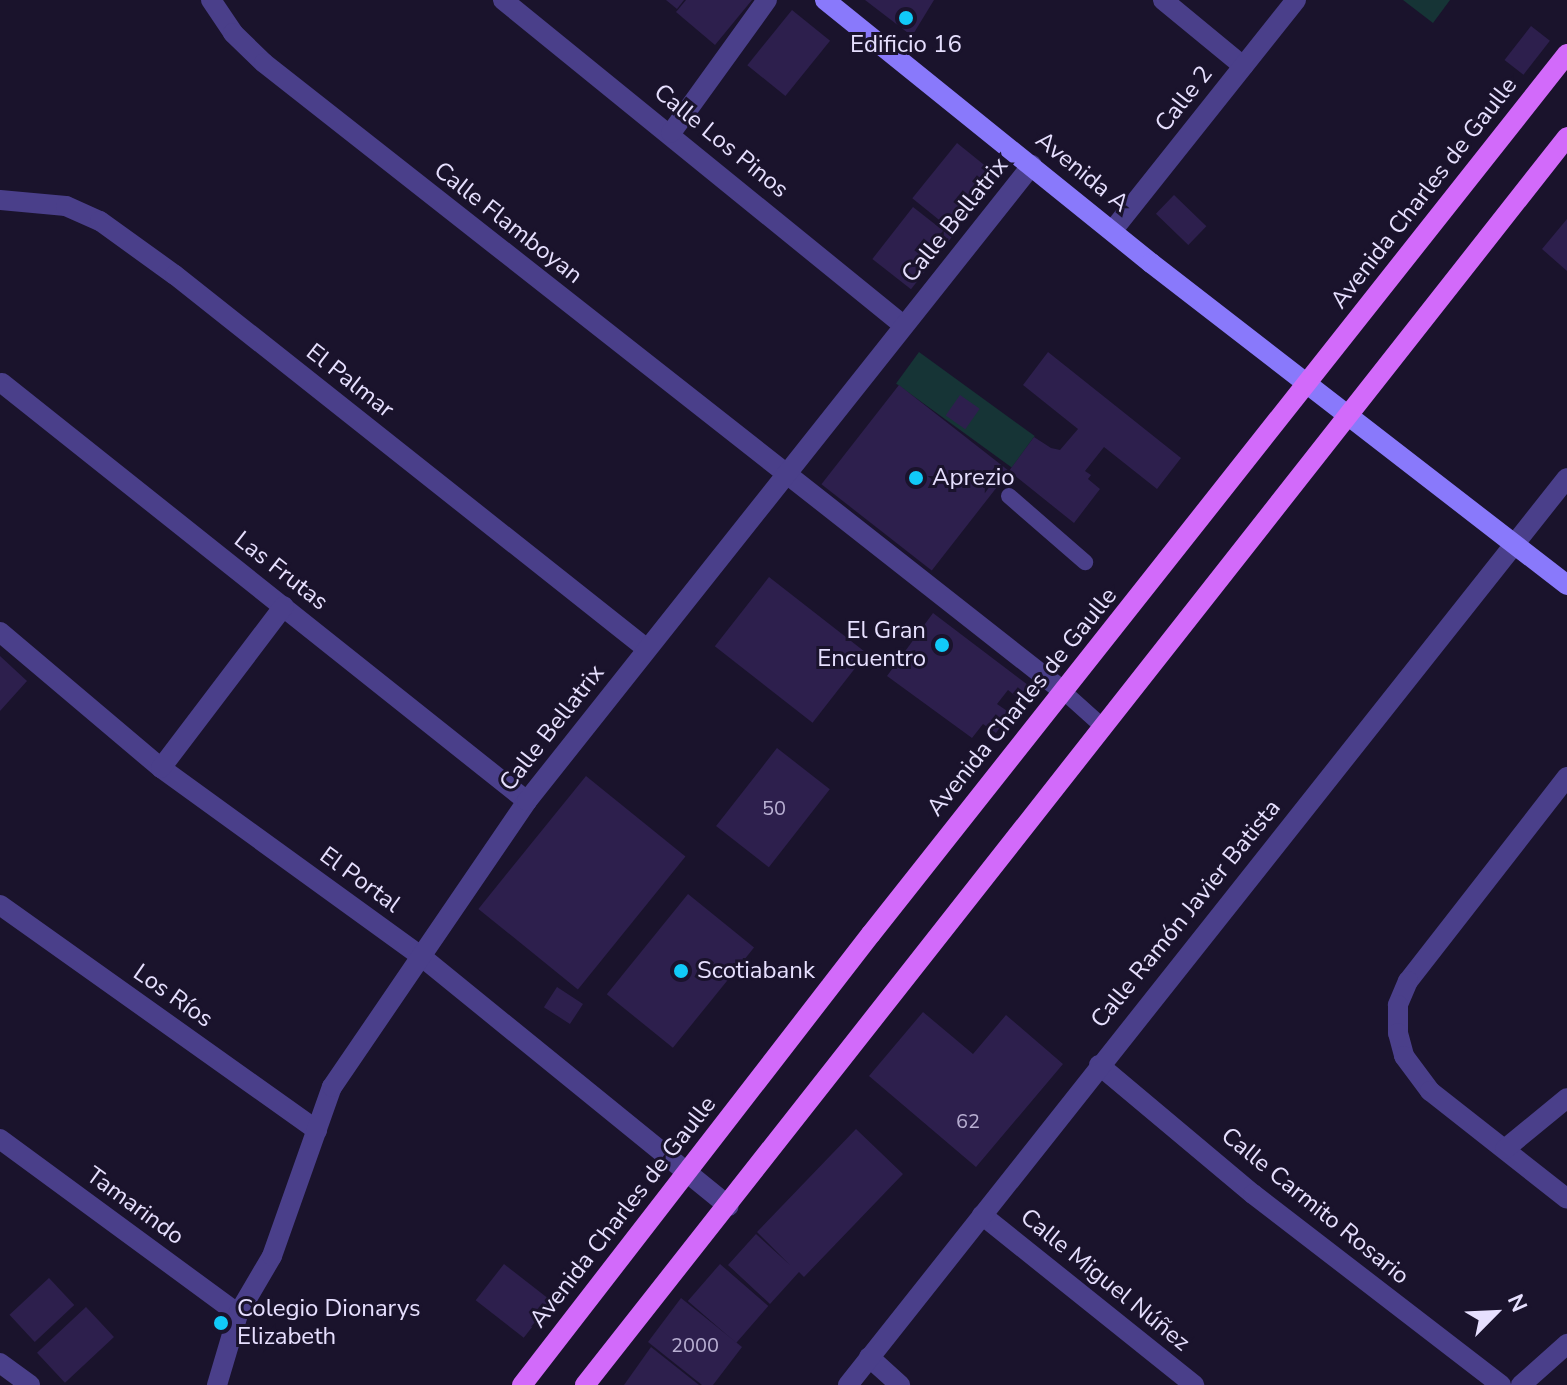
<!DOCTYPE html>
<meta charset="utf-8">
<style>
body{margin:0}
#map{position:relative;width:1567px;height:1385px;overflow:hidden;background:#1a132c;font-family:"Nunito Sans",sans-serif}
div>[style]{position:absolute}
.green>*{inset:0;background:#163436;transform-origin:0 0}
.building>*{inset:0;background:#2d1f4d;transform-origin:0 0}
.service>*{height:16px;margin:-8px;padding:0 8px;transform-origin:8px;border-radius:8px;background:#4a3f8a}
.minor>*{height:20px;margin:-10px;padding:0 10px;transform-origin:10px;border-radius:10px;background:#4a3f8a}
.secondary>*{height:20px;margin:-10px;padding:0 10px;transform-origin:10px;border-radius:10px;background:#8979fb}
.primary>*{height:20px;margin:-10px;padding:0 10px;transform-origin:10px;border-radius:10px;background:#d26afa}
.dots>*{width:22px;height:22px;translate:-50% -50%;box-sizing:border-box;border:4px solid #1a132c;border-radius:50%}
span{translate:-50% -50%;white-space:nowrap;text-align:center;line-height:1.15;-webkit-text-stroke:6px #1a132c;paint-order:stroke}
.number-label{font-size:20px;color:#b8afd2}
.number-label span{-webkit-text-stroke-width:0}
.poi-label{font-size:24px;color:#e6dffe}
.left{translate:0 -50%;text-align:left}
.right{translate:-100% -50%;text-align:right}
.street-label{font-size:24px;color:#e6dffe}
.north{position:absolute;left:1455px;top:1273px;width:80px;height:80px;-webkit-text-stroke:6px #1a132c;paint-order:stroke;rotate:66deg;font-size:22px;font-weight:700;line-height:32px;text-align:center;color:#e6dffe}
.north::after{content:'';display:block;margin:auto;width:28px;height:36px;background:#e6dffe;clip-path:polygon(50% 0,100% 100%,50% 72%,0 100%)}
</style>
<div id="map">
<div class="green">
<div style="clip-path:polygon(1403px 0,1450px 0,1433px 23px)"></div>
<div style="left:919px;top:352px;width:143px;height:39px;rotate:36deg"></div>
</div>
<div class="building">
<div style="clip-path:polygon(666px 0,684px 0,677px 9px)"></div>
<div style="clip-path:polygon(686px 0,752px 0,715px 45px,676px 12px)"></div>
<div style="clip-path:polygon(865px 0,934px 0,912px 36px)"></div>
<div style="left:792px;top:10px;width:49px;height:71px;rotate:39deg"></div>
<div style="left:1531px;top:26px;width:24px;height:43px;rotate:38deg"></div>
<div style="left:957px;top:143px;width:51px;height:71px;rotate:39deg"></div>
<div style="left:1174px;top:195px;width:45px;height:26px;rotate:44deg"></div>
<div style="left:913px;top:207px;width:49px;height:66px;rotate:38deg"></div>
<div style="clip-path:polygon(1567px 219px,1567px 271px,1542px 249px)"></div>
<div style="clip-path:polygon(1048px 352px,1181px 458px,1157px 489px,1104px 447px,1085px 471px,1091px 475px,1088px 479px,1100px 489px,1074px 523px,1009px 471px,1034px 437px,1051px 448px,1060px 450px,1078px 429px,1023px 385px)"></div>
<div style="left:899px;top:385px;width:140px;height:126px;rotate:38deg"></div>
<div style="left:960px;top:395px;width:24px;height:25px;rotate:35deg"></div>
<div style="left:769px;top:577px;width:124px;height:88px;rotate:38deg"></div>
<div style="clip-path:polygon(933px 613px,1028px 685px,1018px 698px,1008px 690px,997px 704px,1010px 713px,996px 733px,983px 724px,972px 738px,887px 676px)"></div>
<div style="clip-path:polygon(0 656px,27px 681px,0 711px)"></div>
<div style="left:777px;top:748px;width:67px;height:99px;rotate:38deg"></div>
<div style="left:586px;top:776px;width:128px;height:171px;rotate:39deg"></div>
<div style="left:688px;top:894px;width:85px;height:129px;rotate:39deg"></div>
<div style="left:557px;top:987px;width:31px;height:24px;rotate:33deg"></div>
<div style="clip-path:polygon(923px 1012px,973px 1054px,1006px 1015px,1063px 1064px,976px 1167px,869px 1076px)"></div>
<div style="clip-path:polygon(856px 1129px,903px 1174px,804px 1277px,799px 1272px,770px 1304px,728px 1265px,756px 1234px,790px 1265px,757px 1232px)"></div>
<div style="left:504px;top:1264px;width:61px;height:46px;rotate:38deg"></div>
<div style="left:720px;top:1264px;width:64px;height:49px;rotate:41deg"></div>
<div style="left:49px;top:1278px;width:37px;height:54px;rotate:47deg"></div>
<div style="clip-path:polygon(681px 1298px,742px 1347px,713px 1385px,702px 1385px,648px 1342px)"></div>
<div style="left:86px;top:1307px;width:41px;height:67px;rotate:47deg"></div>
<div style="clip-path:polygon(651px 1347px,699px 1385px,624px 1385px)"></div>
</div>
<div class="service">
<div style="left:1009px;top:496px;width:101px;rotate:41deg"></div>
<div style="left:1063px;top:691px;width:52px;rotate:41.9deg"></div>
</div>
<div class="minor">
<div style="left:211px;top:0;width:40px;rotate:56deg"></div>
<div style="left:233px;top:33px;width:43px;rotate:44.1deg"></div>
<div style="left:264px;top:63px;width:1016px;rotate:38.17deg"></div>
<div style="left:503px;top:0;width:515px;rotate:39.09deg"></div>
<div style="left:1163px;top:0;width:104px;rotate:39.5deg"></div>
<div style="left:671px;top:133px;width:164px;rotate:-54.2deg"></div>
<div style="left:0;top:200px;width:66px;rotate:5.2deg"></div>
<div style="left:66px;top:206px;width:37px;rotate:24deg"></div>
<div style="left:100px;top:221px;width:92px;rotate:35.8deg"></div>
<div style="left:175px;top:275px;width:602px;rotate:38.39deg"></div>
<div style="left:1113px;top:230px;width:294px;rotate:-51.5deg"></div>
<div style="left:2px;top:383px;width:671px;rotate:38.53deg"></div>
<div style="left:0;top:632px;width:211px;rotate:40.2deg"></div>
<div style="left:161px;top:768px;width:322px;rotate:35.9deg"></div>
<div style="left:422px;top:957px;width:395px;rotate:39.1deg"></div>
<div style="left:161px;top:768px;width:203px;rotate:-52.8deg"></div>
<div style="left:1567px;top:777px;width:259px;rotate:127.9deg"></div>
<div style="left:1408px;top:981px;width:26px;rotate:113deg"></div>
<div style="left:1398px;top:1005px;width:28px;rotate:90deg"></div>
<div style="left:1398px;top:1033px;width:24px;rotate:75deg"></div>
<div style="left:1404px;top:1056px;width:44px;rotate:53.4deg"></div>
<div style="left:1430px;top:1091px;width:174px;rotate:38.2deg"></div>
<div style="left:0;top:905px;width:389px;rotate:35.4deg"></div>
<div style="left:1099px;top:1065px;width:201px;rotate:40deg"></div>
<div style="left:1253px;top:1194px;width:313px;rotate:37.6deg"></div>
<div style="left:0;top:1139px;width:295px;rotate:36.3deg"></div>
<div style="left:1505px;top:1149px;width:80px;rotate:-39.4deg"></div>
<div style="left:982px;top:1215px;width:272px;rotate:38.7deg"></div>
<div style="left:869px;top:1357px;width:42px;rotate:42.1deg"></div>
<div style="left:0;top:1363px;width:37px;rotate:36deg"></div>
<div style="left:217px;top:1385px;width:74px;rotate:-73.5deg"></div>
<div style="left:238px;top:1314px;width:67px;rotate:-59.6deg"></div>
<div style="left:272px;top:1256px;width:179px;rotate:-70.5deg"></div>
<div style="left:332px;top:1087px;width:346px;rotate:-55.7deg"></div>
<div style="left:527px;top:801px;width:812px;rotate:-51.55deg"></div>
<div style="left:848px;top:1385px;width:1157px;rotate:-51.6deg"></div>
<div style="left:1521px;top:1385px;width:62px;rotate:-41.7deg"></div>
</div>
<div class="secondary">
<div style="left:825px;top:0;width:419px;rotate:38.9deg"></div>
<div style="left:1151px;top:263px;width:526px;rotate:37.74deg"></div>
</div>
<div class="primary">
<div style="left:522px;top:1385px;width:570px;rotate:-52.27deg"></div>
<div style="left:871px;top:934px;width:1122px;rotate:-51.66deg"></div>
<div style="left:585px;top:1385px;width:1588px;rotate:-51.8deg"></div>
</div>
<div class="dots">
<div style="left:906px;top:18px;background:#11caf8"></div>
<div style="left:916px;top:478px;background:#11caf8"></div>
<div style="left:942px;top:645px;background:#11caf8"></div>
<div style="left:681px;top:971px;background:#11caf8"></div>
<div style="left:221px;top:1323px;background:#11caf8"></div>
</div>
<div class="number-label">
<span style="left:774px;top:808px">50</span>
<span style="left:968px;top:1121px">62</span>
<span style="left:695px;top:1345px">2000</span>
</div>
<div class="poi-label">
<span style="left:906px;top:45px">Edificio 16</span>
<span class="left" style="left:932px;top:478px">Aprezio</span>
<span class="right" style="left:926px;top:645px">El Gran<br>Encuentro</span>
<span class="left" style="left:697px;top:971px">Scotiabank</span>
<span class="left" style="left:237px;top:1323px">Colegio Dionarys<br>Elizabeth</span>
</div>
<div class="street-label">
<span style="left:1184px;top:99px;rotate:-52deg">Calle 2</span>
<span style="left:721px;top:141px;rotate:39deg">Calle Los Pinos</span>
<span style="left:1082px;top:172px;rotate:39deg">Avenida A</span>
<span style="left:1424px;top:193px;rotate:-52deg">Avenida Charles de Gaulle</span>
<span style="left:955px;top:220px;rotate:-51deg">Calle Bellatrix</span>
<span style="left:508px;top:223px;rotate:38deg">Calle Flamboyan</span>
<span style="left:350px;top:381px;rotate:38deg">El Palmar</span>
<span style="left:281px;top:571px;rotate:38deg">Las Frutas</span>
<span style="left:1022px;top:702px;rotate:-51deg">Avenida Charles de Gaulle</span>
<span style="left:552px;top:728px;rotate:-52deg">Calle Bellatrix</span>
<span style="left:360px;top:880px;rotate:36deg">El Portal</span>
<span style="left:1186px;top:914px;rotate:-51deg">Calle Ramón Javier Batista</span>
<span style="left:173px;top:996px;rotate:35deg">Los Ríos</span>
<span style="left:135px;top:1206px;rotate:36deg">Tamarindo</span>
<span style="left:1315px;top:1206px;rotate:39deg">Calle Carmito Rosario</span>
<span style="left:623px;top:1212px;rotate:-52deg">Avenida Charles de Gaulle</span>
<span style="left:1105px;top:1280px;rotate:39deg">Calle Miguel Núñez</span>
</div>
<div class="north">N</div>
</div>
